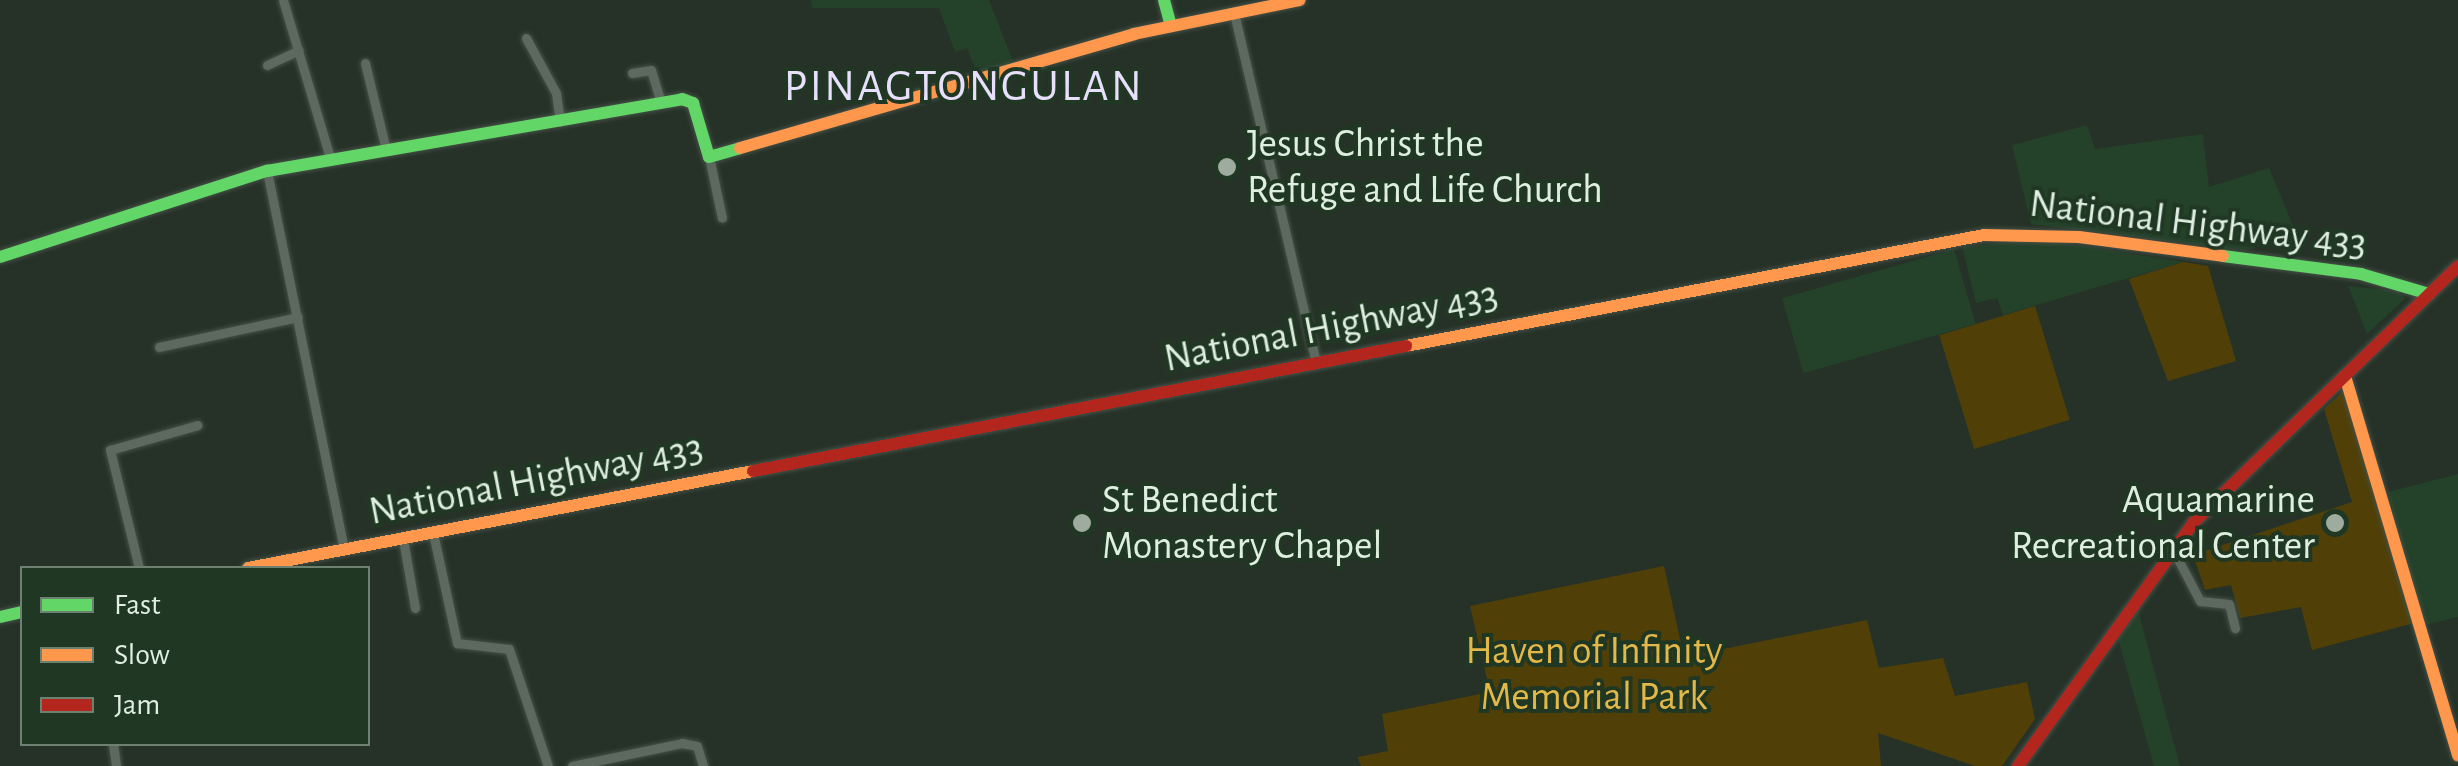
<!DOCTYPE html>
<style>
body{margin:0}
#map{position:relative;width:2458px;height:766px;overflow:hidden;background:#263227;font-family:"Alegreya Sans",sans-serif}
div>[style]{position:absolute}
.built>*{inset:0;background:#244129;transform-origin:0 0}
.green>*{inset:0;background:#504008;transform-origin:0 0}
.roads{filter:drop-shadow(0 0 2px #455047) drop-shadow(0 0 2px #455047)}
.street>*{height:9px;margin:-4.5px;padding:0 4.5px;transform-origin:4.5px;border-radius:4.5px;background:#5d685e}
.fast>*{height:12px;margin:-6px;padding:0 6px;transform-origin:6px;border-radius:6px;background:#63d668}
.slow>*{height:12px;margin:-6px;padding:0 6px;transform-origin:6px;border-radius:6px;background:#ff974d}
.jam>*{height:12px;margin:-6px;padding:0 6px;transform-origin:6px;border-radius:6px;background:#b3261e}
.dots>*{width:28px;height:28px;translate:-50% -50%;box-sizing:border-box;border:5px solid #203823;border-radius:50%}
span{translate:-50% -50%;white-space:nowrap;text-align:center;line-height:1.15;-webkit-text-stroke:8px #203823;paint-order:stroke}
.poi-label{font-size:40px;color:#dfeee1}
.left{translate:0 -50%;text-align:left}
.right{translate:-100% -50%;text-align:right}
.street-label{font-size:40px;color:#dfeee1}
.park-label{font-size:40px;color:#e3b848}
.quarter-label{font-size:45px;color:#e7dffc;letter-spacing:2.5px}
.legend{position:absolute;left:20px;top:566px;width:350px;height:180px;box-sizing:border-box;background:#203823;border:2px solid #6c816f;margin:0;padding:12px 18px;list-style:none;font-size:30px;color:#dfeee1}
.legend li{display:flex;align-items:center;gap:20px;height:50px}
.legend b{width:50px;border:2px solid #6c816f}
</style>
<div id="map">
<div class="built">
<div style="clip-path:polygon(811px 0,989px 0,1014px 64px,978px 76px,967px 48px,955px 52px,939px 8px,812px 8px)"></div>
<div style="clip-path:polygon(2087px 125px,2095px 149px,2203px 134px,2209px 187px,2269px 168px,2296px 233px,2247px 251px,2031px 224px,2012px 145px)"></div>
<div style="clip-path:polygon(2032px 240px,2077px 245px,2183px 262px,2003px 315px,1997px 298px,1976px 303px,1962px 247px)"></div>
<div style="left:1954px;top:249px;width:78px;height:179px;rotate:74deg"></div>
<div style="clip-path:polygon(2348px 286px,2399px 291px,2405px 299px,2367px 334px)"></div>
<div style="clip-path:polygon(2458px 474px,2458px 617px,2422px 626px,2388px 492px)"></div>
<div style="clip-path:polygon(2138px 610px,2180px 766px,2154px 766px,2118px 639px)"></div>
</div>
<div class="green">
<div style="clip-path:polygon(2183px 262px,2208px 266px,2236px 361px,2168px 381px,2129px 279px)"></div>
<div style="left:2035px;top:306px;width:119px;height:100px;rotate:73deg"></div>
<div style="clip-path:polygon(2346px 388px,2414px 623px,2312px 650px,2301px 607px,2240px 618px,2231px 585px,2205px 590px,2193px 555px,2352px 502px,2324px 409px)"></div>
<div style="clip-path:polygon(1664px 566px,1684px 657px,1867px 620px,1879px 668px,1943px 658px,1955px 696px,2027px 682px,2035px 719px,2002px 766px,1975px 766px,1878px 733px,1881px 766px,1361px 766px,1358px 757px,1388px 751px,1382px 714px,1490px 692px,1470px 606px)"></div>
</div>
<div class="roads">
<div class="street">
<div style="left:283px;top:0;width:168px;rotate:73.4deg"></div>
<div style="left:1234px;top:13px;width:359px;rotate:76.8deg"></div>
<div style="left:526px;top:38px;width:63px;rotate:61.4deg"></div>
<div style="left:556px;top:93px;width:29px;rotate:82deg"></div>
<div style="left:365px;top:63px;width:89px;rotate:76.4deg"></div>
<div style="left:267px;top:65px;width:35px;rotate:-25deg"></div>
<div style="left:632px;top:73px;width:19px;rotate:-9deg"></div>
<div style="left:651px;top:70px;width:34px;rotate:73deg"></div>
<div style="left:709px;top:157px;width:62px;rotate:78deg"></div>
<div style="left:267px;top:171px;width:387px;rotate:78.5deg"></div>
<div style="left:159px;top:347px;width:142px;rotate:-12.2deg"></div>
<div style="left:433px;top:533px;width:113px;rotate:77.7deg"></div>
<div style="left:457px;top:643px;width:52px;rotate:6.6deg"></div>
<div style="left:509px;top:649px;width:123px;rotate:71.6deg"></div>
<div style="left:403px;top:539px;width:70px;rotate:80.1deg"></div>
<div style="left:2173px;top:550px;width:58px;rotate:62.1deg"></div>
<div style="left:2200px;top:601px;width:29px;rotate:6deg"></div>
<div style="left:2229px;top:604px;width:25px;rotate:76deg"></div>
<div style="left:139px;top:568px;width:122px;rotate:-103.8deg"></div>
<div style="left:110px;top:450px;width:91px;rotate:-15.9deg"></div>
<div style="left:113px;top:744px;width:22px;rotate:82deg"></div>
<div style="left:572px;top:766px;width:112px;rotate:-11.8deg"></div>
<div style="left:682px;top:743px;width:15px;rotate:11deg"></div>
<div style="left:697px;top:746px;width:21px;rotate:73deg"></div>
</div>
<div class="fast">
<div style="left:1164px;top:0;width:27px;rotate:75deg"></div>
<div style="left:2223px;top:256px;width:139px;rotate:7.4deg"></div>
<div style="left:2361px;top:274px;width:71px;rotate:16.4deg"></div>
<div style="left:0;top:257px;width:281px;rotate:-17.9deg"></div>
<div style="left:267px;top:171px;width:421px;rotate:-9.8deg"></div>
<div style="left:682px;top:99px;width:12px;rotate:20deg"></div>
<div style="left:693px;top:103px;width:56px;rotate:73.5deg"></div>
<div style="left:709px;top:157px;width:32px;rotate:-16deg"></div>
<div style="left:0;top:617px;width:23px;rotate:-13deg"></div>
</div>
<div class="slow">
<div style="left:740px;top:148px;width:410px;rotate:-16.1deg"></div>
<div style="left:1134px;top:34px;width:169px;rotate:-11.6deg"></div>
<div style="left:1406px;top:346px;width:589px;rotate:-10.87deg"></div>
<div style="left:1984px;top:235px;width:95px;rotate:1.2deg"></div>
<div style="left:2079px;top:237px;width:145px;rotate:7.5deg"></div>
<div style="left:2345px;top:376px;width:396px;rotate:73.4deg"></div>
<div style="left:248px;top:568px;width:514px;rotate:-10.87deg"></div>
</div>
<div class="jam">
<div style="left:753px;top:471px;width:665px;rotate:-10.84deg"></div>
<div style="left:2018px;top:766px;width:299px;rotate:-54.2deg"></div>
<div style="left:2193px;top:523px;width:369px;rotate:-44.1deg"></div>
</div>
</div>
<div class="dots">
<div style="left:1227px;top:167px;background:#9eaca0"></div>
<div style="left:1082px;top:523px;background:#9eaca0"></div>
<div style="left:2335px;top:523px;background:#9eaca0"></div>
</div>
<div class="poi-label">
<span class="left" style="left:1247px;top:167px">Jesus Christ the<br>Refuge and Life Church</span>
<span class="left" style="left:1102px;top:523px">St Benedict<br>Monastery Chapel</span>
<span class="right" style="left:2315px;top:523px">Aquamarine<br>Recreational Center</span>
</div>
<div class="street-label">
<span style="left:2198px;top:224px;rotate:7deg">National Highway 433</span>
<span style="left:1331px;top:327px;rotate:-11deg">National Highway 433</span>
<span style="left:536px;top:480px;rotate:-11deg">National Highway 433</span>
</div>
<div class="park-label">
<span style="left:1594px;top:674px">Haven of Infinity<br>Memorial Park</span>
</div>
<div class="quarter-label">
<span style="left:964px;top:87px">PINAGTONGULAN</span>
</div>
<ul class="legend">
<li><b style="height:12px;background:#63d668"></b>Fast</li>
<li><b style="height:12px;background:#ff974d"></b>Slow</li>
<li><b style="height:12px;background:#b3261e"></b>Jam</li>
</ul>
</div>
